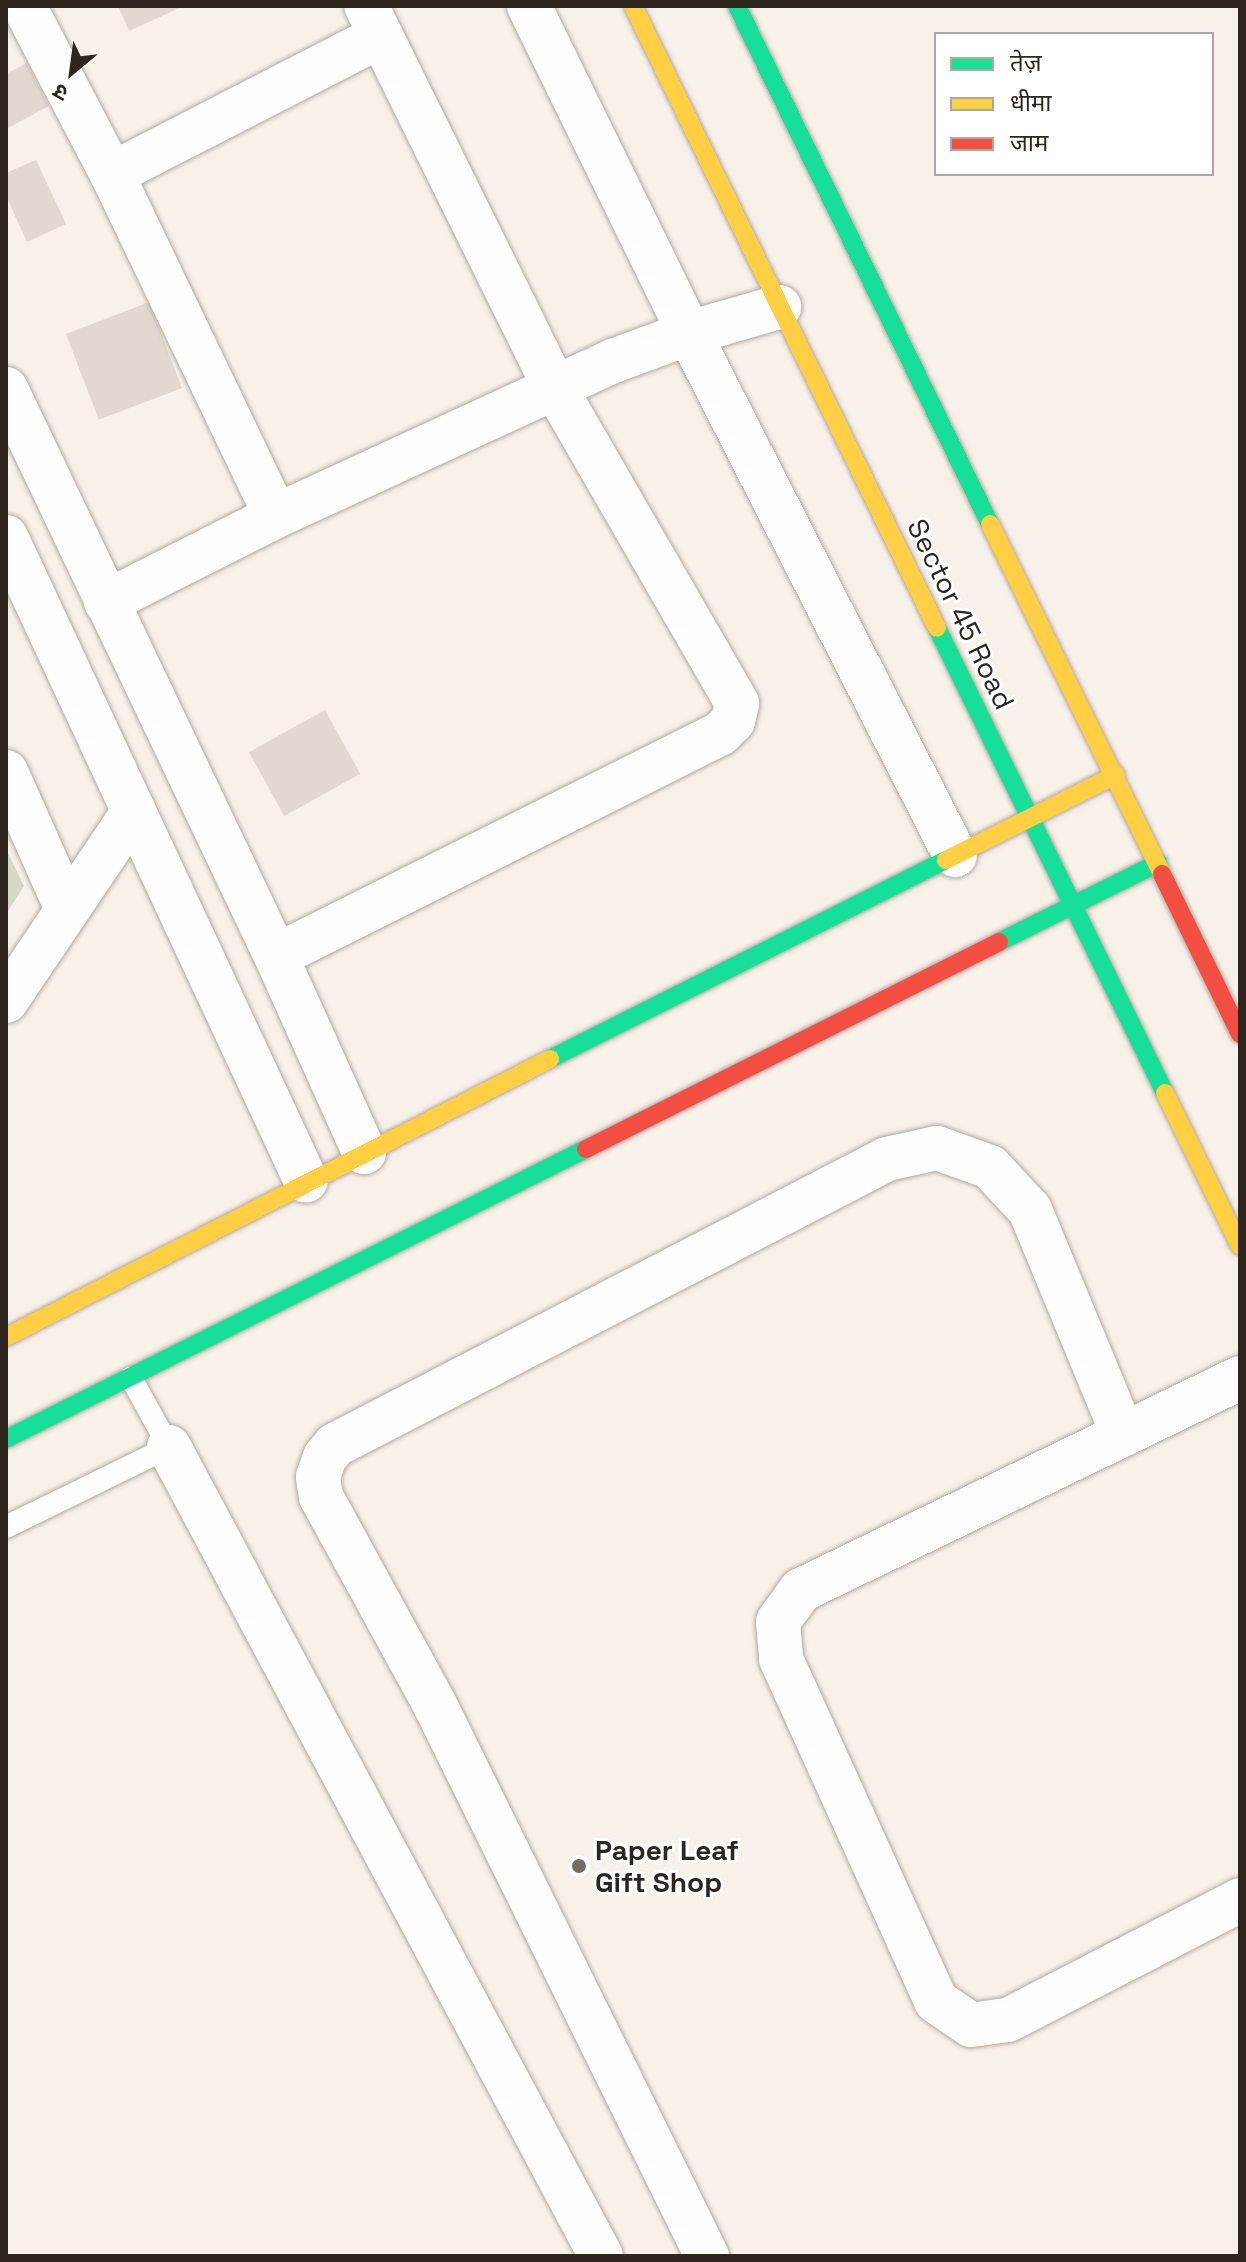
<!DOCTYPE html>
<meta charset="utf-8">
<style>
body{margin:0}
#map{position:relative;width:1246px;height:2262px;overflow:hidden;background:#f8f1ea;font-family:"Space Grotesk","Noto Sans Devanagari",sans-serif}
div>[style]{position:absolute}
.green>*{inset:0;background:#d4d9c7}
.building>*{inset:0;background:#e1d8d0;transform-origin:0 0}
.roads{filter:drop-shadow(0 0 2px #b0a9a2) drop-shadow(0 0 2px #b0a9a2)}
.lane>*{height:22px;margin:-11px;padding:0 11px;transform-origin:11px;border-radius:11px;background:#fefdfc}
.street>*{height:44px;margin:-22px;padding:0 22px;transform-origin:22px;border-radius:22px;background:#fefdfc}
.fast>*{height:18px;margin:-9px;padding:0 9px;transform-origin:9px;border-radius:9px;background:#16e098}
.slow>*{height:18px;margin:-9px;padding:0 9px;transform-origin:9px;border-radius:9px;background:#ffcf43}
.jam>*{height:18px;margin:-9px;padding:0 9px;transform-origin:9px;border-radius:9px;background:#f24e42}
.dots>*{width:22px;height:22px;translate:-50% -50%;box-sizing:border-box;border:4px solid #fff;border-radius:50%}
span{translate:-50% -50%;white-space:nowrap;text-align:center;line-height:1.15;-webkit-text-stroke:6px #fff;paint-order:stroke}
.street-label{font-size:28px;color:#2e251e}
.poi-label{font-size:28px;color:#2e251e;font-weight:700}
.left{translate:0 -50%;text-align:left}
.frame{position:absolute;inset:0;border:8px solid #2e251e;pointer-events:none}
.legend{position:absolute;left:934px;top:32px;width:280px;height:144px;box-sizing:border-box;background:#fff;border:2px solid #aba8a5;margin:0;padding:10px 14px;list-style:none;font-size:24px;color:#2e251e}
.legend li{display:flex;align-items:center;gap:16px;height:40px}
.legend b{width:40px;border:2px solid #aba8a5}
.north{position:absolute;left:32px;top:32px;width:80px;height:80px;-webkit-text-stroke:6px #fff;paint-order:stroke;rotate:209deg;font-size:22px;font-weight:700;line-height:32px;text-align:center;color:#2e251e}
.north::after{content:'';display:block;margin:auto;width:28px;height:36px;background:#2e251e;clip-path:polygon(50% 0,100% 100%,50% 72%,0 100%)}
</style>
<div id="map">
<div class="green">
<div style="clip-path:polygon(6px 849px,24px 886px,6px 914px)"></div>
</div>
<div class="building">
<div style="clip-path:polygon(118px 6px,184px 6px,129px 31px)"></div>
<div style="clip-path:polygon(27px 63px,49px 106px,6px 129px,6px 74px)"></div>
<div style="clip-path:polygon(36px 160px,66px 224px,27px 242px,6px 196px,6px 173px)"></div>
<div style="left:149px;top:302px;width:92px;height:89px;rotate:69deg"></div>
<div style="left:325px;top:710px;width:73px;height:87px;rotate:61deg"></div>
</div>
<div class="roads">
<div class="lane">
<div style="left:6px;top:1527px;width:182px;rotate:-26.1deg"></div>
<div style="left:169px;top:1447px;width:79px;rotate:-118.8deg"></div>
</div>
<div class="street">
<div style="left:24px;top:6px;width:190px;rotate:62.4deg"></div>
<div style="left:112px;top:174px;width:379px;rotate:64.4deg"></div>
<div style="left:529px;top:6px;width:364px;rotate:63.9deg"></div>
<div style="left:689px;top:333px;width:586px;rotate:63deg"></div>
<div style="left:112px;top:174px;width:302px;rotate:-27.2deg"></div>
<div style="left:6px;top:389px;width:628px;rotate:64.54deg"></div>
<div style="left:276px;top:956px;width:215px;rotate:65.8deg"></div>
<div style="left:6px;top:537px;width:710px;rotate:65.02deg"></div>
<div style="left:106px;top:602px;width:191px;rotate:-26.8deg"></div>
<div style="left:276px;top:516px;width:371px;rotate:-24.7deg"></div>
<div style="left:613px;top:361px;width:81px;rotate:-20.2deg"></div>
<div style="left:689px;top:333px;width:94px;rotate:-16.1deg"></div>
<div style="left:6px;top:772px;width:148px;rotate:66deg"></div>
<div style="left:276px;top:956px;width:496px;rotate:-26.6deg"></div>
<div style="left:720px;top:734px;width:18px;rotate:-45deg"></div>
<div style="left:733px;top:721px;width:18px;rotate:-77deg"></div>
<div style="left:737px;top:703px;width:364px;rotate:-120deg"></div>
<div style="left:555px;top:388px;width:426px;rotate:-116.3deg"></div>
<div style="left:6px;top:1001px;width:229px;rotate:-56deg"></div>
<div style="left:1240px;top:1378px;width:488px;rotate:154.2deg"></div>
<div style="left:801px;top:1590px;width:39px;rotate:126deg"></div>
<div style="left:778px;top:1622px;width:37px;rotate:85deg"></div>
<div style="left:781px;top:1659px;width:375px;rotate:65.6deg"></div>
<div style="left:936px;top:2001px;width:42px;rotate:34.4deg"></div>
<div style="left:971px;top:2025px;width:37px;rotate:-8deg"></div>
<div style="left:1008px;top:2020px;width:261px;rotate:-27.3deg"></div>
<div style="left:169px;top:1447px;width:917px;rotate:61.9deg"></div>
<div style="left:707px;top:2256px;width:617px;rotate:-116.27deg"></div>
<div style="left:434px;top:1703px;width:235px;rotate:-118.7deg"></div>
<div style="left:321px;top:1497px;width:20px;rotate:-99deg"></div>
<div style="left:318px;top:1477px;width:21px;rotate:-71deg"></div>
<div style="left:325px;top:1457px;width:16px;rotate:-50deg"></div>
<div style="left:335px;top:1445px;width:622px;rotate:-27.39deg"></div>
<div style="left:887px;top:1159px;width:51px;rotate:-12.4deg"></div>
<div style="left:937px;top:1148px;width:56px;rotate:19.7deg"></div>
<div style="left:990px;top:1167px;width:59px;rotate:47.1deg"></div>
<div style="left:1030px;top:1210px;width:243px;rotate:67.5deg"></div>
</div>
<div class="fast">
<div style="left:737px;top:6px;width:576px;rotate:63.97deg"></div>
<div style="left:937px;top:628px;width:518px;rotate:63.88deg"></div>
<div style="left:999px;top:942px;width:178px;rotate:-26.4deg"></div>
<div style="left:550px;top:1059px;width:443px;rotate:-26.7deg"></div>
<div style="left:6px;top:1439px;width:648px;rotate:-26.57deg"></div>
</div>
<div class="slow">
<div style="left:633px;top:6px;width:692px;rotate:63.95deg"></div>
<div style="left:990px;top:524px;width:390px;rotate:63.8deg"></div>
<div style="left:946px;top:860px;width:190px;rotate:-26.6deg"></div>
<div style="left:1165px;top:1093px;width:170px;rotate:63.9deg"></div>
<div style="left:6px;top:1337px;width:611px;rotate:-27.07deg"></div>
</div>
<div class="jam">
<div style="left:1162px;top:874px;width:178px;rotate:64deg"></div>
<div style="left:586px;top:1149px;width:462px;rotate:-26.6deg"></div>
</div>
</div>
<div class="dots">
<div style="left:579px;top:1866px;background:#756c65"></div>
</div>
<div class="street-label">
<span style="left:961px;top:614px;rotate:64deg">Sector 45 Road</span>
</div>
<div class="poi-label">
<span class="left" style="left:595px;top:1866px">Paper Leaf<br>Gift Shop</span>
</div>
<div class="frame"></div>
<ul class="legend">
<li><b style="height:10px;background:#16e098"></b>तेज़</li>
<li><b style="height:10px;background:#ffcf43"></b>धीमा</li>
<li><b style="height:10px;background:#f24e42"></b>जाम</li>
</ul>
<div class="north">उ</div>
</div>
